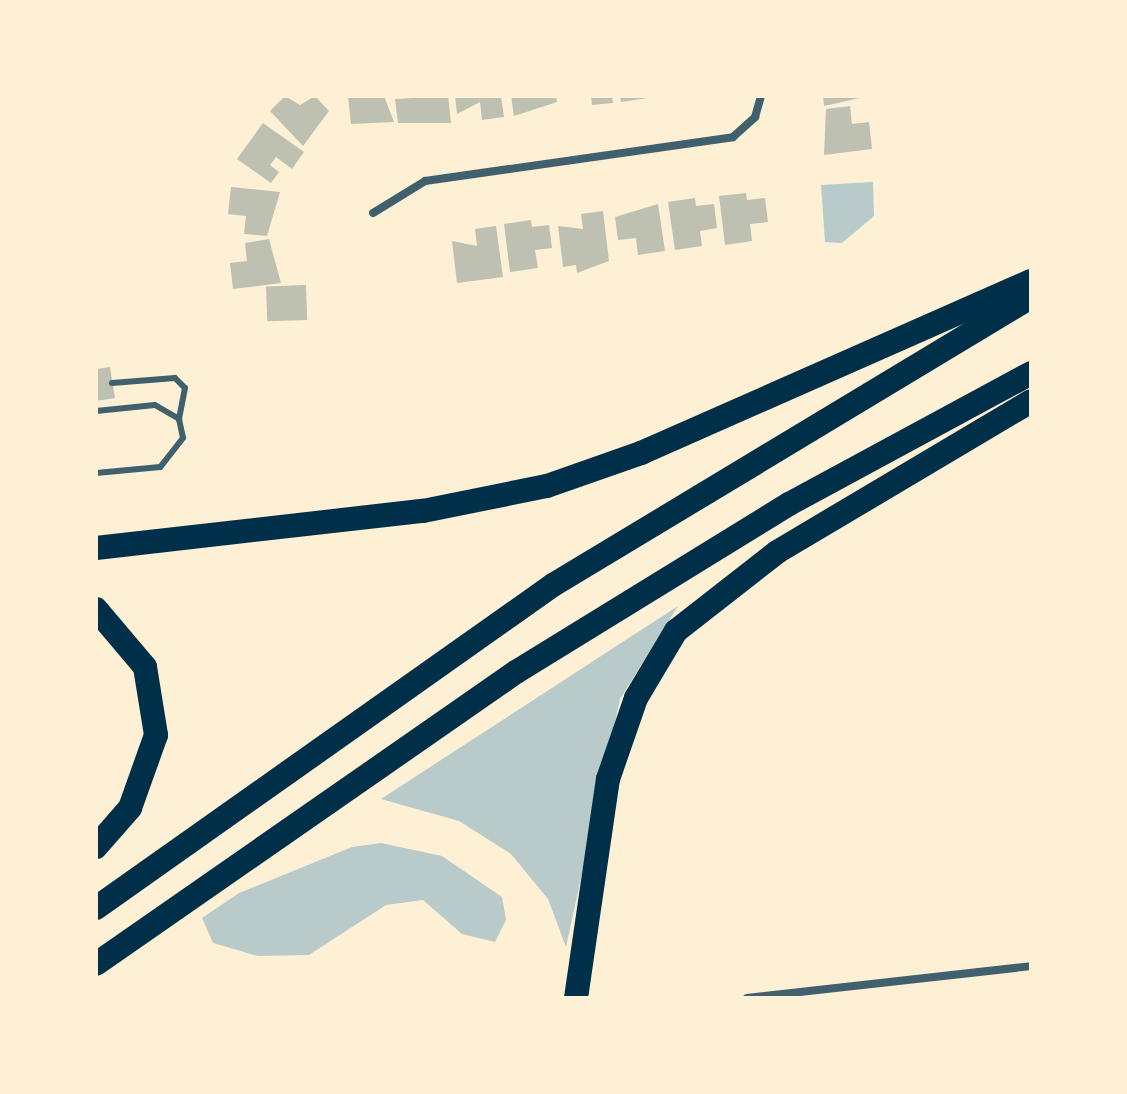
<!DOCTYPE html>
<style>
body{margin:0}
#map{position:relative;width:1127px;height:1094px;overflow:hidden;background:#fdf0d5;font-family:"Archivo Narrow",sans-serif}
div>[style]{position:absolute}
.green>*{inset:0;background:#b9caca}
.building>*{inset:0;background:#bec0b2;transform-origin:0 0}
.service>*{height:6px;margin:-3px;padding:0 3px;transform-origin:3px;border-radius:3px;background:#3f606c}
.minor>*{height:8px;margin:-4px;padding:0 4px;transform-origin:4px;border-radius:4px;background:#3f606c}
.motorway>*{height:24px;margin:-12px;padding:0 12px;transform-origin:12px;border-radius:12px;background:#003049}
span{translate:-50% -50%;white-space:nowrap;text-align:center;line-height:1.15;-webkit-text-stroke:6px #fdf0d5;paint-order:stroke}
.frame{position:absolute;inset:0;border:98px solid #fdf0d5;pointer-events:none}
</style>
<div id="map">
<div class="green">
<div style="clip-path:polygon(873px 182px,874px 216px,842px 243px,825px 242px,821px 185px)"></div>
<div style="clip-path:polygon(678px 606px,620px 699px,566px 947px,548px 899px,511px 854px,459px 821px,381px 799px)"></div>
<div style="clip-path:polygon(381px 843px,442px 856px,502px 897px,506px 920px,495px 942px,462px 934px,423px 900px,386px 905px,309px 955px,258px 956px,213px 943px,202px 918px,239px 893px,352px 847px)"></div>
</div>
<div class="building">
<div style="clip-path:polygon(285px 96px,300px 105px,315px 96px,329px 111px,303px 146px,270px 111px)"></div>
<div style="clip-path:polygon(348px 96px,384px 96px,394px 122px,351px 124px)"></div>
<div style="clip-path:polygon(448px 96px,451px 123px,398px 123px,395px 99px)"></div>
<div style="clip-path:polygon(455px 96px,501px 96px,504px 117px,482px 120px,480px 102px,457px 114px)"></div>
<div style="clip-path:polygon(511px 96px,556px 96px,557px 102px,514px 116px)"></div>
<div style="clip-path:polygon(591px 96px,612px 96px,613px 103px,592px 105px)"></div>
<div style="clip-path:polygon(620px 96px,648px 96px,648px 98px,621px 102px)"></div>
<div style="clip-path:polygon(823px 96px,860px 96px,860px 98px,824px 106px)"></div>
<div style="clip-path:polygon(850px 106px,852px 124px,869px 122px,872px 149px,824px 155px,826px 109px)"></div>
<div style="clip-path:polygon(263px 123px,304px 152px,292px 169px,276px 157px,270px 165px,279px 172px,271px 183px,237px 159px)"></div>
<div style="clip-path:polygon(231px 187px,280px 192px,267px 236px,244px 234px,246px 216px,228px 214px)"></div>
<div style="clip-path:polygon(746px 193px,747px 200px,765px 198px,768px 222px,750px 224px,752px 241px,725px 245px,719px 196px)"></div>
<div style="clip-path:polygon(695px 198px,696px 206px,714px 204px,717px 228px,700px 231px,702px 246px,675px 250px,668px 202px)"></div>
<div style="clip-path:polygon(658px 204px,665px 251px,638px 255px,636px 238px,618px 240px,615px 217px)"></div>
<div style="clip-path:polygon(603px 211px,609px 261px,577px 273px,576px 265px,563px 267px,558px 226px,583px 229px,581px 214px)"></div>
<div style="clip-path:polygon(531px 220px,532px 227px,549px 225px,552px 248px,535px 250px,538px 268px,510px 272px,504px 224px)"></div>
<div style="clip-path:polygon(496px 226px,503px 277px,457px 283px,452px 241px,477px 246px,475px 229px)"></div>
<div style="clip-path:polygon(269px 239px,281px 283px,233px 289px,230px 263px,247px 261px,245px 243px)"></div>
<div style="left:306px;top:285px;width:35px;height:40px;rotate:88deg"></div>
<div style="clip-path:polygon(110px 367px,115px 398px,96px 401px,96px 369px)"></div>
</div>
<div class="service">
<div style="left:112px;top:383px;width:63px;rotate:-4.5deg"></div>
<div style="left:175px;top:378px;width:14px;rotate:45deg"></div>
<div style="left:185px;top:388px;width:32px;rotate:101deg"></div>
<div style="left:96px;top:411px;width:59px;rotate:-5.8deg"></div>
<div style="left:155px;top:405px;width:28px;rotate:30deg"></div>
<div style="left:179px;top:419px;width:19px;rotate:78deg"></div>
<div style="left:183px;top:438px;width:37px;rotate:128deg"></div>
<div style="left:160px;top:467px;width:64px;rotate:174.6deg"></div>
</div>
<div class="minor">
<div style="left:373px;top:213px;width:61px;rotate:-31.6deg"></div>
<div style="left:425px;top:181px;width:311px;rotate:-8.1deg"></div>
<div style="left:733px;top:137px;width:30px;rotate:-42deg"></div>
<div style="left:755px;top:117px;width:22px;rotate:-74deg"></div>
<div style="left:747px;top:998px;width:286px;rotate:-6.4deg"></div>
</div>
<div class="motorway">
<div style="left:96px;top:548px;width:329px;rotate:-6.5deg"></div>
<div style="left:423px;top:511px;width:126px;rotate:-11.4deg"></div>
<div style="left:547px;top:486px;width:100px;rotate:-19.3deg"></div>
<div style="left:641px;top:453px;width:426px;rotate:-23.8deg"></div>
<div style="left:96px;top:609px;width:76px;rotate:49.8deg"></div>
<div style="left:145px;top:667px;width:69px;rotate:80.8deg"></div>
<div style="left:156px;top:735px;width:77px;rotate:109.6deg"></div>
<div style="left:130px;top:808px;width:52px;rotate:131.1deg"></div>
<div style="left:96px;top:908px;width:560px;rotate:-35.25deg"></div>
<div style="left:553px;top:585px;width:558px;rotate:-31.07deg"></div>
<div style="left:96px;top:964px;width:512px;rotate:-34.81deg"></div>
<div style="left:516px;top:672px;width:321px;rotate:-31.6deg"></div>
<div style="left:789px;top:504px;width:275px;rotate:-28.4deg"></div>
<div style="left:576px;top:998px;width:221px;rotate:-81.7deg"></div>
<div style="left:608px;top:779px;width:86px;rotate:-70.9deg"></div>
<div style="left:636px;top:698px;width:78px;rotate:-59.2deg"></div>
<div style="left:676px;top:631px;width:128px;rotate:-38deg"></div>
<div style="left:777px;top:552px;width:295px;rotate:-30.7deg"></div>
</div>
<div class="frame"></div>
</div>
